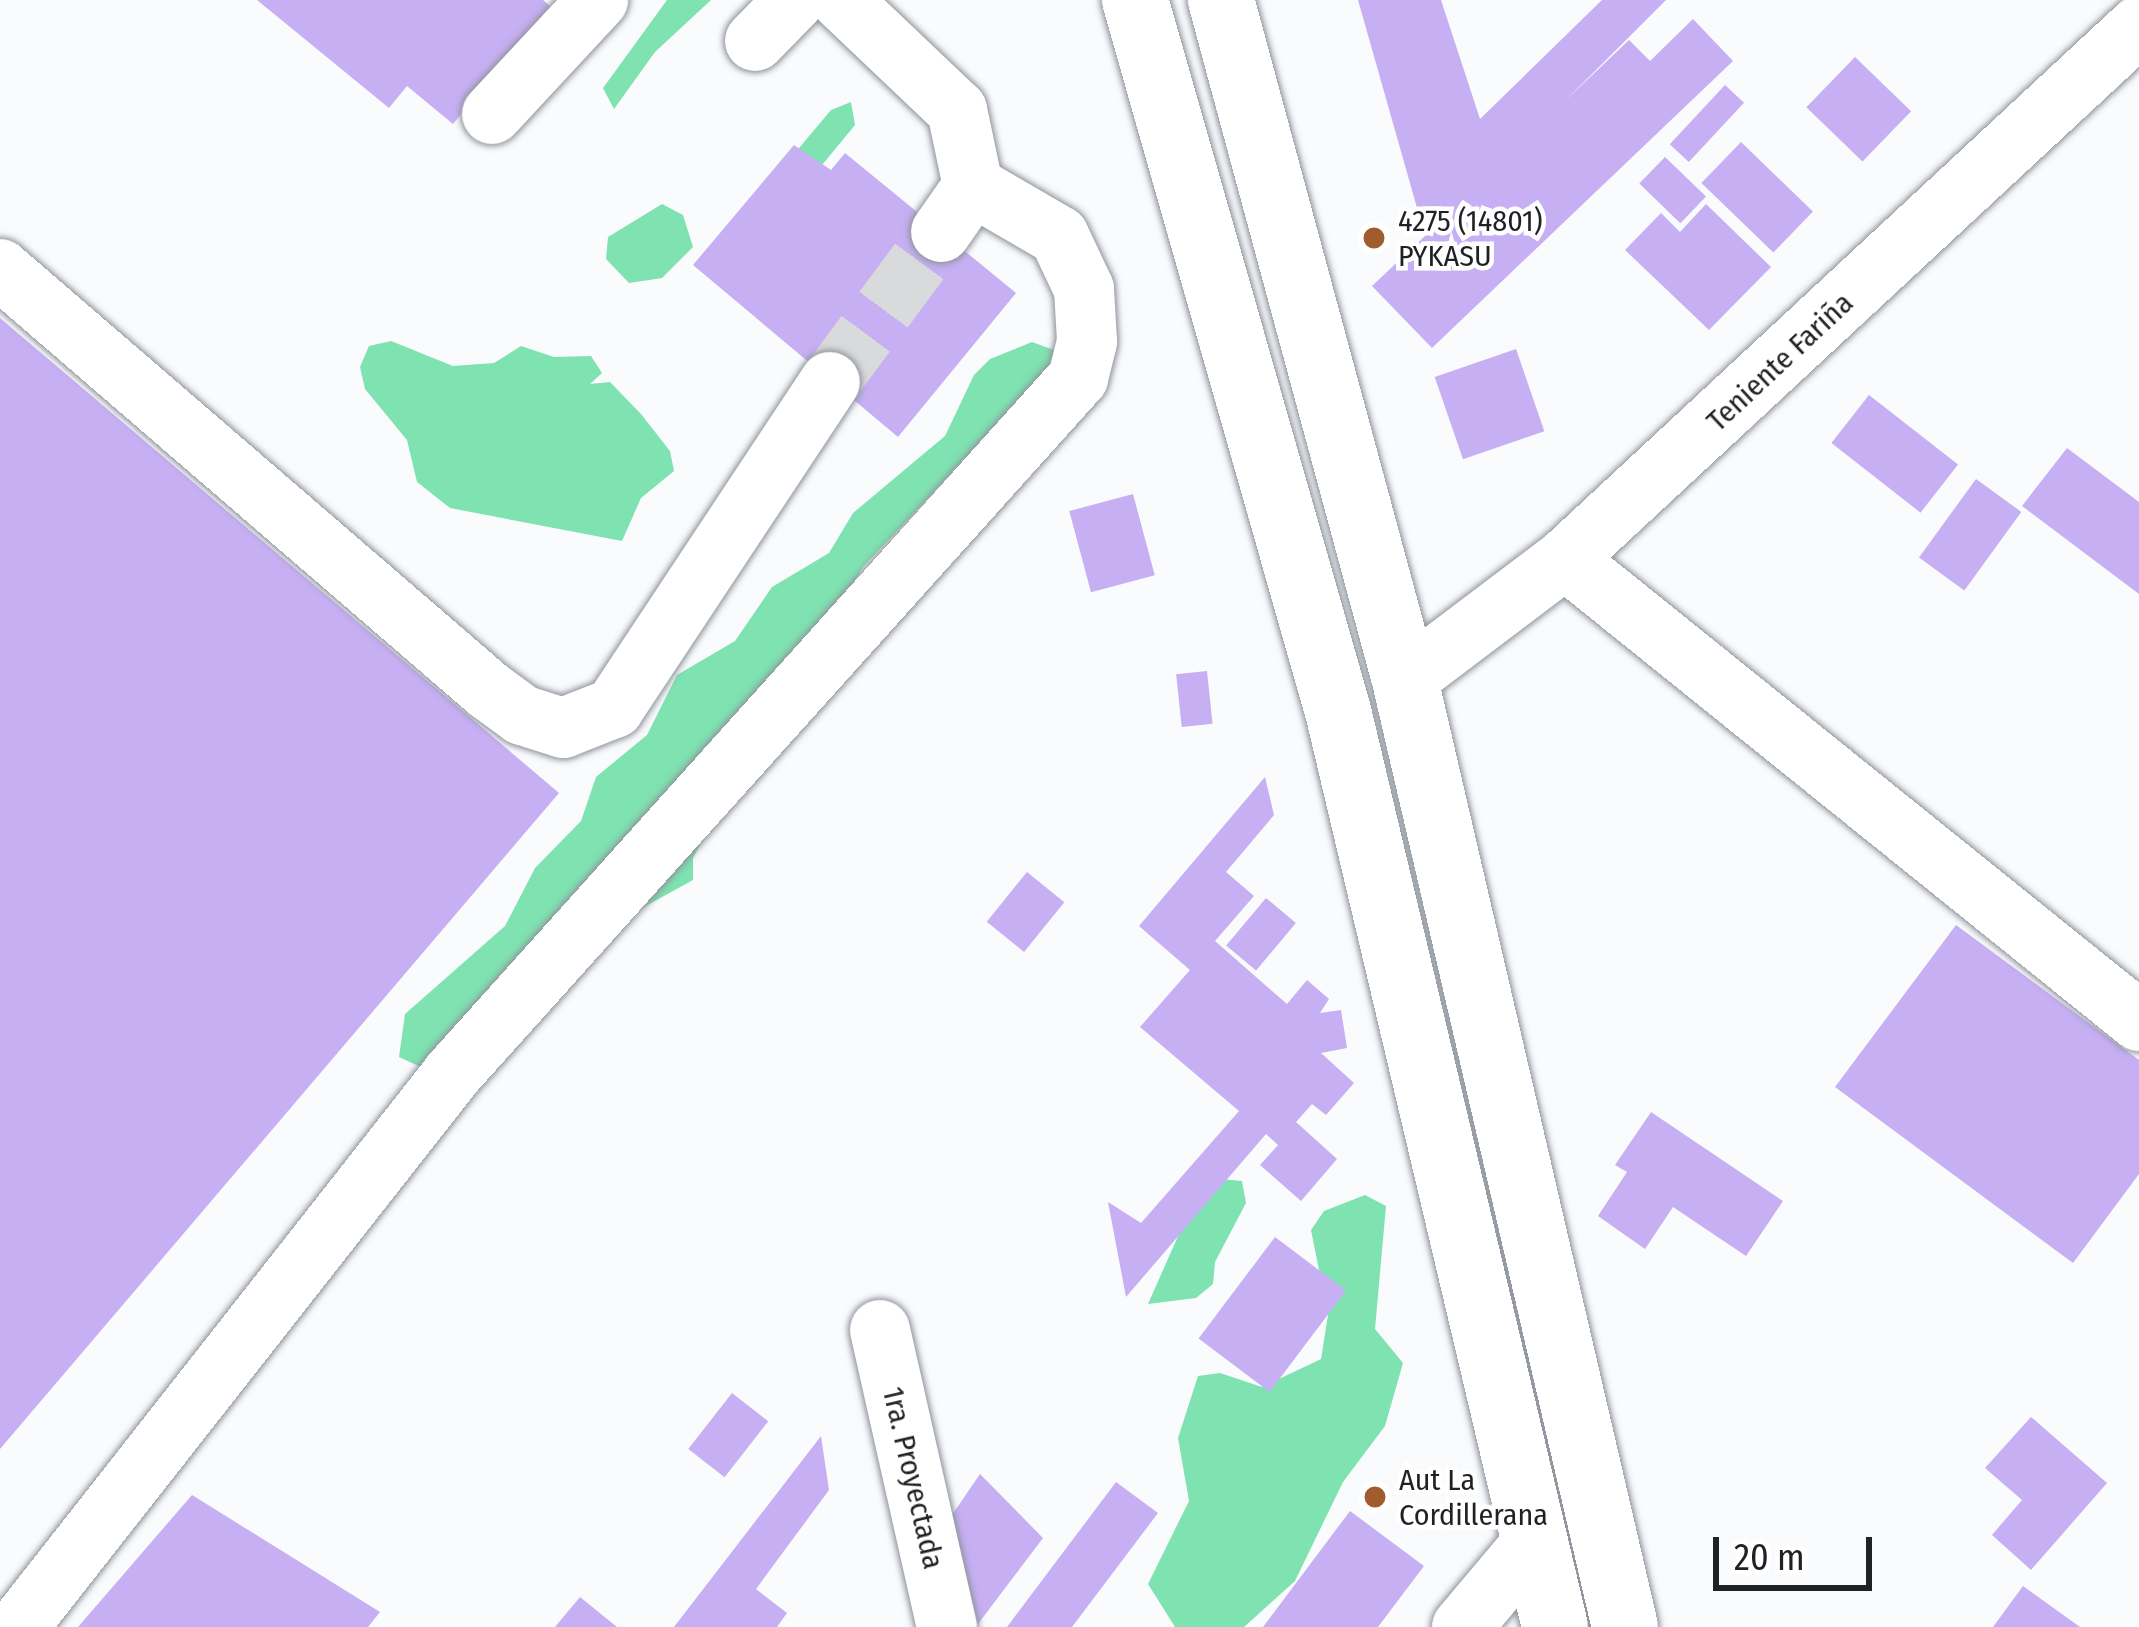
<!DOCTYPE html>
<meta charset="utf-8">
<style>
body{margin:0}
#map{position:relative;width:2139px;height:1627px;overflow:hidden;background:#fafbfd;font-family:"Fira Sans Condensed",sans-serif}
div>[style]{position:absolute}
.green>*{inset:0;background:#7fe2b1}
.building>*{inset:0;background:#c6aff3;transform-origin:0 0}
.minor-tunnel>*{height:60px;margin-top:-30px;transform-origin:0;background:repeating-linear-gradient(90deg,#d9dadc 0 60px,transparent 0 90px)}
.roads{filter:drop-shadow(0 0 3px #8e949c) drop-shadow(0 0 3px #8e949c)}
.minor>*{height:60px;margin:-30px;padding:0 30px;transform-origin:30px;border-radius:30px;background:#fff}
.highway>*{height:66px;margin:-33px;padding:0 33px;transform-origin:33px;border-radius:33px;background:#fff}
.dots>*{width:33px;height:33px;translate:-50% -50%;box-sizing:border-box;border:6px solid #fff;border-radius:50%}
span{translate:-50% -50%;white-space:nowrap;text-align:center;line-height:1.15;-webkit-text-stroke:9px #fff;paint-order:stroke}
.poi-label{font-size:30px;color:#1f2124}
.left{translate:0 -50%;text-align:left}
.street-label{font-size:30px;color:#1f2124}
.scale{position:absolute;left:1713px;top:1537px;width:159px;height:54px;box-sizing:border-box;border:6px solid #1f2124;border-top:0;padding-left:15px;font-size:36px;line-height:42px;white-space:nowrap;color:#1f2124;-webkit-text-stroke:9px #fff;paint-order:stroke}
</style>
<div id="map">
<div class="green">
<div style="clip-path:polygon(667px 0,711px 0,655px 52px,614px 109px,603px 88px)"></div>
<div style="clip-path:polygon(851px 102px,855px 125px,813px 176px,794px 154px,831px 110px)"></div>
<div style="clip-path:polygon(662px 204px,683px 215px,693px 247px,662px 278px,629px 283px,606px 259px,608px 237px)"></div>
<div style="clip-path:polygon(391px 341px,453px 366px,494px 363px,521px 346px,554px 357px,591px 356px,602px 373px,590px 384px,610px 382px,641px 414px,670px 451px,674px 471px,641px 498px,622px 541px,450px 508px,417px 482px,407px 440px,365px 389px,360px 367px,369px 346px)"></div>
<div style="clip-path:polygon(1032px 342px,1054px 350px,1048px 371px,863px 567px,719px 810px,693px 858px,693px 880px,635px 912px,427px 1070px,399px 1057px,405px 1014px,505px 926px,535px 868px,581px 821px,596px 777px,647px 735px,677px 675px,735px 641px,772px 587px,829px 553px,853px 513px,945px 436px,974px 375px,990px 359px)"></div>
<div style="clip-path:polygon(1220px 1179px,1242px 1181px,1246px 1203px,1215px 1262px,1213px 1284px,1196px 1298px,1148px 1304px,1190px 1209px)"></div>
<div style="clip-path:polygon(1365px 1195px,1386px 1206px,1375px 1329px,1403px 1363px,1385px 1426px,1343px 1482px,1295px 1581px,1244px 1627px,1175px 1627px,1148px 1584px,1189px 1501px,1178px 1438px,1198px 1376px,1220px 1373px,1262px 1387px,1321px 1359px,1328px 1315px,1311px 1230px,1324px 1211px)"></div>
</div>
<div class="building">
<div style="clip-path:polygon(257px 0,543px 0,550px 6px,453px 124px,407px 86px,389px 108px)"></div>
<div style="clip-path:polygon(1358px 0,1441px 0,1480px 119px,1602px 0,1666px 0,1565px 101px,1629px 40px,1650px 61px,1693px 19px,1733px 61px,1432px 348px,1372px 286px,1425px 236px)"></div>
<div style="left:1855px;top:57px;width:78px;height:70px;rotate:44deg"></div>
<div style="left:1725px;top:85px;width:26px;height:81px;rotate:43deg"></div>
<div style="left:1741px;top:142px;width:100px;height:57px;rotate:44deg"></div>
<div style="clip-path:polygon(794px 145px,831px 170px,845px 153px,1016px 293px,898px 437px,693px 265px)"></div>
<div style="left:1665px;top:157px;width:57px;height:37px;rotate:44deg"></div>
<div style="clip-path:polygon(1706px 204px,1771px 267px,1709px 330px,1625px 250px,1661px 213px,1680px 232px)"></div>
<div style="clip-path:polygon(0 318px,559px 793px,0 1449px)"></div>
<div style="left:1516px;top:349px;width:87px;height:86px;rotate:71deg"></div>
<div style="left:1869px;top:395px;width:113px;height:61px;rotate:38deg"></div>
<div style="clip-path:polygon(2067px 448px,2139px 502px,2139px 594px,2022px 506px)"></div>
<div style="left:1976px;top:479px;width:56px;height:97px;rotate:36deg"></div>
<div style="left:1133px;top:494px;width:84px;height:66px;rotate:75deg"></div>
<div style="left:1207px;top:671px;width:53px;height:31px;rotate:84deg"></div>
<div style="clip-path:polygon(1265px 777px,1274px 815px,1226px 872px,1254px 896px,1215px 941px,1287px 1004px,1307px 980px,1329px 999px,1320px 1013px,1341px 1010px,1347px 1048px,1321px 1053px,1354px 1083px,1326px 1115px,1312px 1104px,1296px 1122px,1337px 1159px,1301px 1201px,1260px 1165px,1278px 1145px,1266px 1134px,1126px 1297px,1108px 1202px,1141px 1223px,1239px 1111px,1140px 1027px,1190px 970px,1139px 926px)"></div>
<div style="left:1027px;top:872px;width:48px;height:64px;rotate:39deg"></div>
<div style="left:1266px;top:898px;width:39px;height:62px;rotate:40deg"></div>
<div style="clip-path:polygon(1956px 925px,2139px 1060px,2139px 1174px,2073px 1263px,1835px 1087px)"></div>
<div style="clip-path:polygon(1651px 1112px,1783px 1201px,1746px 1256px,1673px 1207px,1645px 1249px,1598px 1216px,1627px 1172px,1615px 1165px)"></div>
<div style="left:1275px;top:1237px;width:89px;height:127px;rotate:37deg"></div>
<div style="left:732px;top:1393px;width:46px;height:71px;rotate:38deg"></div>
<div style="clip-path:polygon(2031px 1417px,2107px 1483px,2031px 1570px,1992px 1535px,2022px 1500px,1985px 1468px)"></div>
<div style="clip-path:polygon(821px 1436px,829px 1490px,756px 1589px,787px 1613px,777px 1627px,674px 1627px)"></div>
<div style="clip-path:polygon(980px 1474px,1043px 1538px,978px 1624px,952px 1515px)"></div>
<div style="clip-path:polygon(1116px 1482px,1158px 1513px,1072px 1627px,1007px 1627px)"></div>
<div style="clip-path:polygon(192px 1495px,380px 1612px,368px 1627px,78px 1627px)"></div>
<div style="clip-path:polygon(1350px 1511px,1424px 1566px,1378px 1627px,1263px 1627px)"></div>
<div style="clip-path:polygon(2023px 1586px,2080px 1627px,1993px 1627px)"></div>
<div style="clip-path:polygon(580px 1597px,617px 1627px,555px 1627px)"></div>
</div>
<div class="minor-tunnel">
<div style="left:830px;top:382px;width:187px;rotate:-53.5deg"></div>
</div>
<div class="roads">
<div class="minor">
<div style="left:841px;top:0;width:160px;rotate:43.5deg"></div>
<div style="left:957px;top:110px;width:78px;rotate:78.1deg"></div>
<div style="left:755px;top:41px;width:57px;rotate:-45.7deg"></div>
<div style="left:492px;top:114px;width:156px;rotate:-47.1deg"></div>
<div style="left:0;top:269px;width:645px;rotate:40.78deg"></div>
<div style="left:488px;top:690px;width:42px;rotate:36.3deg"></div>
<div style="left:522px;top:715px;width:43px;rotate:17.6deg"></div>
<div style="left:563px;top:728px;width:55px;rotate:-21.4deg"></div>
<div style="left:614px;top:708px;width:391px;rotate:-56.5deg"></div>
<div style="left:1565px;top:559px;width:737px;rotate:38.83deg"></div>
<div style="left:1405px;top:680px;width:201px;rotate:-37.1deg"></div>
<div style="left:1565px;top:559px;width:783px;rotate:-42.88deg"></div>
<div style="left:880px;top:1330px;width:304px;rotate:77.3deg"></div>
<div style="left:18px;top:1627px;width:704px;rotate:-51.86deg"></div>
<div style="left:453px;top:1073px;width:935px;rotate:-48.04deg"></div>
<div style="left:1078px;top:378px;width:38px;rotate:-76deg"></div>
<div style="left:1087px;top:341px;width:52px;rotate:-93.3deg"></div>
<div style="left:1084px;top:289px;width:59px;rotate:-115.3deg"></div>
<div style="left:1059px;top:236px;width:99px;rotate:-149.8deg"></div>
<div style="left:973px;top:186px;width:56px;rotate:124.8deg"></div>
<div style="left:1462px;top:1627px;width:115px;rotate:-49.9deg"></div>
</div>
<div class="highway">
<div style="left:1135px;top:0;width:739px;rotate:74.07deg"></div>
<div style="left:1338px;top:711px;width:941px;rotate:76.67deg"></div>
<div style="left:1221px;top:0;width:704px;rotate:74.86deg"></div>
<div style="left:1405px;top:680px;width:972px;rotate:76.92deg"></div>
</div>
</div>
<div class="dots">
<div style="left:1374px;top:238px;background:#a05c2f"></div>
<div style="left:1375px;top:1497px;background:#a05c2f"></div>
</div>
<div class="poi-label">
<span class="left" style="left:1398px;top:238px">4275 (14801)<br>PYKASU</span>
<span class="left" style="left:1399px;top:1497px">Aut La<br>Cordillerana</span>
</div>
<div class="street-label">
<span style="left:1780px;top:362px;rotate:-43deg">Teniente Fariña</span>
<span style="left:913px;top:1478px;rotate:77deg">1ra. Proyectada</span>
</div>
<div class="scale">20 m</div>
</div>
